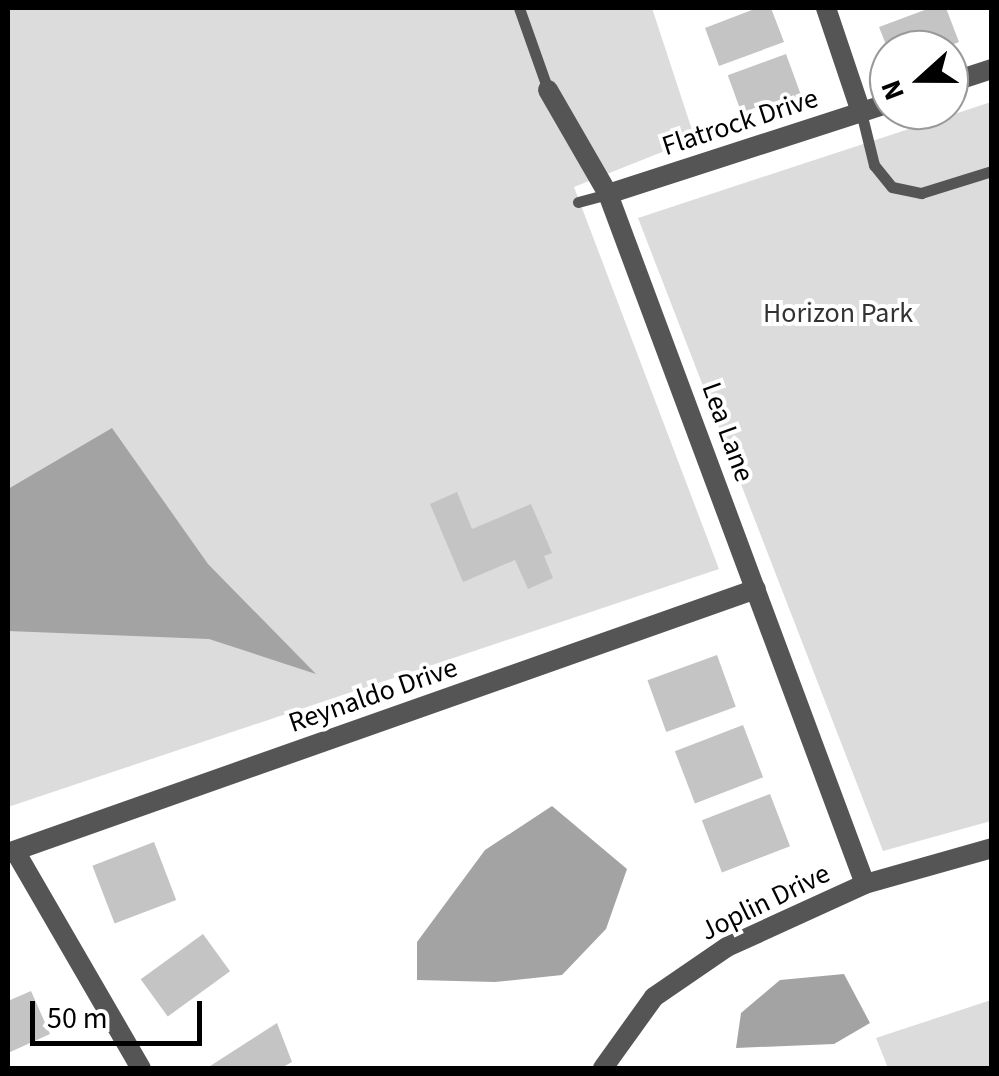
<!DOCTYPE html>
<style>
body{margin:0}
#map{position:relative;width:999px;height:1076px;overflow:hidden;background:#fff;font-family:"Source Sans 3",sans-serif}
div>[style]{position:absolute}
.green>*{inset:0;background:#dcdcdc}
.water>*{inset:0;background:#a3a3a3}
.building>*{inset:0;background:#c4c4c4;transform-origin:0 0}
.service>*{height:11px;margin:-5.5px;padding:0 5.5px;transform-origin:5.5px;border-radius:5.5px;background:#555}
.minor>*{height:20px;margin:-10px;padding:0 10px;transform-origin:10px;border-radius:10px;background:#555}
span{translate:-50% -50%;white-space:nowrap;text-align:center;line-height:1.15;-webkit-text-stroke:8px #fff;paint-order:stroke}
.street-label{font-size:28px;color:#000}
.park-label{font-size:28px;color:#333}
.frame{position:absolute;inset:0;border:10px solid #000;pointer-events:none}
.north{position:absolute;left:869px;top:30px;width:100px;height:100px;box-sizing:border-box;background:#fff;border:2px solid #999;border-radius:50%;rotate:249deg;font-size:28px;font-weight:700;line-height:40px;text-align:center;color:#000}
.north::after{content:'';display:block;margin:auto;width:35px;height:45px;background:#000;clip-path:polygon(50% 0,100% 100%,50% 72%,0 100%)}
.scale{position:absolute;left:30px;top:1001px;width:172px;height:45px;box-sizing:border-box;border:5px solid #000;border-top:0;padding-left:12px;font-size:30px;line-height:35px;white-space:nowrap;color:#000;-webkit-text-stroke:8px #fff;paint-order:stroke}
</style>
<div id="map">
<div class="green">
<div style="clip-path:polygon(8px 8px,652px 8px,695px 139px,574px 187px,719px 569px,8px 807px)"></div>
<div style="clip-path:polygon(991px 102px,991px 821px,883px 851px,638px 218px)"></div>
<div style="clip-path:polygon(991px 1000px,991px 1068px,888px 1068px,876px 1038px)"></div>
</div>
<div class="water">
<div style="clip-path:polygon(112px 428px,208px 564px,316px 674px,209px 639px,8px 631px,8px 489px)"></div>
<div style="clip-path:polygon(552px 806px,627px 869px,606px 929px,562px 975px,495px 982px,417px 980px,417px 942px,485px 850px)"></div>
<div style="clip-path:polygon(844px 974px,870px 1023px,834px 1044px,736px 1048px,741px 1013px,780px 980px)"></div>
</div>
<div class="building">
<div style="clip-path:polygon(757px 8px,771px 8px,784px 42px,719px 66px,705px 28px)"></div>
<div style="clip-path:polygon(930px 8px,946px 8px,959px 42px,939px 50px,888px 50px,879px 27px)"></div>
<div style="left:786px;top:54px;width:44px;height:62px;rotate:70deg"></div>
<div style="clip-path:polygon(457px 492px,472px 529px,531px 504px,552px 553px,544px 556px,553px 578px,528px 589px,515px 560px,463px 582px,430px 504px)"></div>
<div style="left:717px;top:655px;width:55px;height:74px;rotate:70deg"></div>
<div style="left:743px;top:725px;width:56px;height:73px;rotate:69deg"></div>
<div style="left:770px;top:794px;width:56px;height:73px;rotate:69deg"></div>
<div style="left:154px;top:842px;width:62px;height:66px;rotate:69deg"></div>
<div style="left:203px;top:934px;width:46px;height:77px;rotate:54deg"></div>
<div style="clip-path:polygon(31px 991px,50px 1034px,8px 1053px,8px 1001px)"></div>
<div style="clip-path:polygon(277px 1023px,292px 1062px,281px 1068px,207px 1068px)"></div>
</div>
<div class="service">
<div style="left:519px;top:8px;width:87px;rotate:70.5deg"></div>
<div style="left:861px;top:112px;width:55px;rotate:76.2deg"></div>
<div style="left:874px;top:165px;width:28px;rotate:51deg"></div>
<div style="left:892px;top:187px;width:30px;rotate:12deg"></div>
<div style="left:921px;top:193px;width:74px;rotate:-17.2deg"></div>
<div style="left:578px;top:202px;width:31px;rotate:-15deg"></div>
</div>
<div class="minor">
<div style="left:826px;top:8px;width:110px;rotate:71.4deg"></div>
<div style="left:949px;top:83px;width:45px;rotate:-18deg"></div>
<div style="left:548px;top:90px;width:120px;rotate:60deg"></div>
<div style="left:608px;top:194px;width:736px;rotate:69.57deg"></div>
<div style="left:608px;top:194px;width:295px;rotate:-17.9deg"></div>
<div style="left:15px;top:851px;width:251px;rotate:59.9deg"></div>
<div style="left:8px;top:853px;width:793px;rotate:-19.44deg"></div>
<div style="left:603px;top:1068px;width:87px;rotate:-54.3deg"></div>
<div style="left:654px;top:997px;width:88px;rotate:-34.4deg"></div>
<div style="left:727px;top:947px;width:152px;rotate:-24.5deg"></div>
<div style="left:865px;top:884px;width:132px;rotate:-15.8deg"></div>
</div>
<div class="street-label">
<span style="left:740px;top:122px;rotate:-18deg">Flatrock Drive</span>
<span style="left:728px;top:432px;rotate:70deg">Lea Lane</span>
<span style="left:373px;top:695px;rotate:-19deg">Reynaldo Drive</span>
<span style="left:765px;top:902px;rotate:-26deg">Joplin Drive</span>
</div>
<div class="park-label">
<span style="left:838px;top:313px">Horizon Park</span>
</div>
<div class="frame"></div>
<div class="north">N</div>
<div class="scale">50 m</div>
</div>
